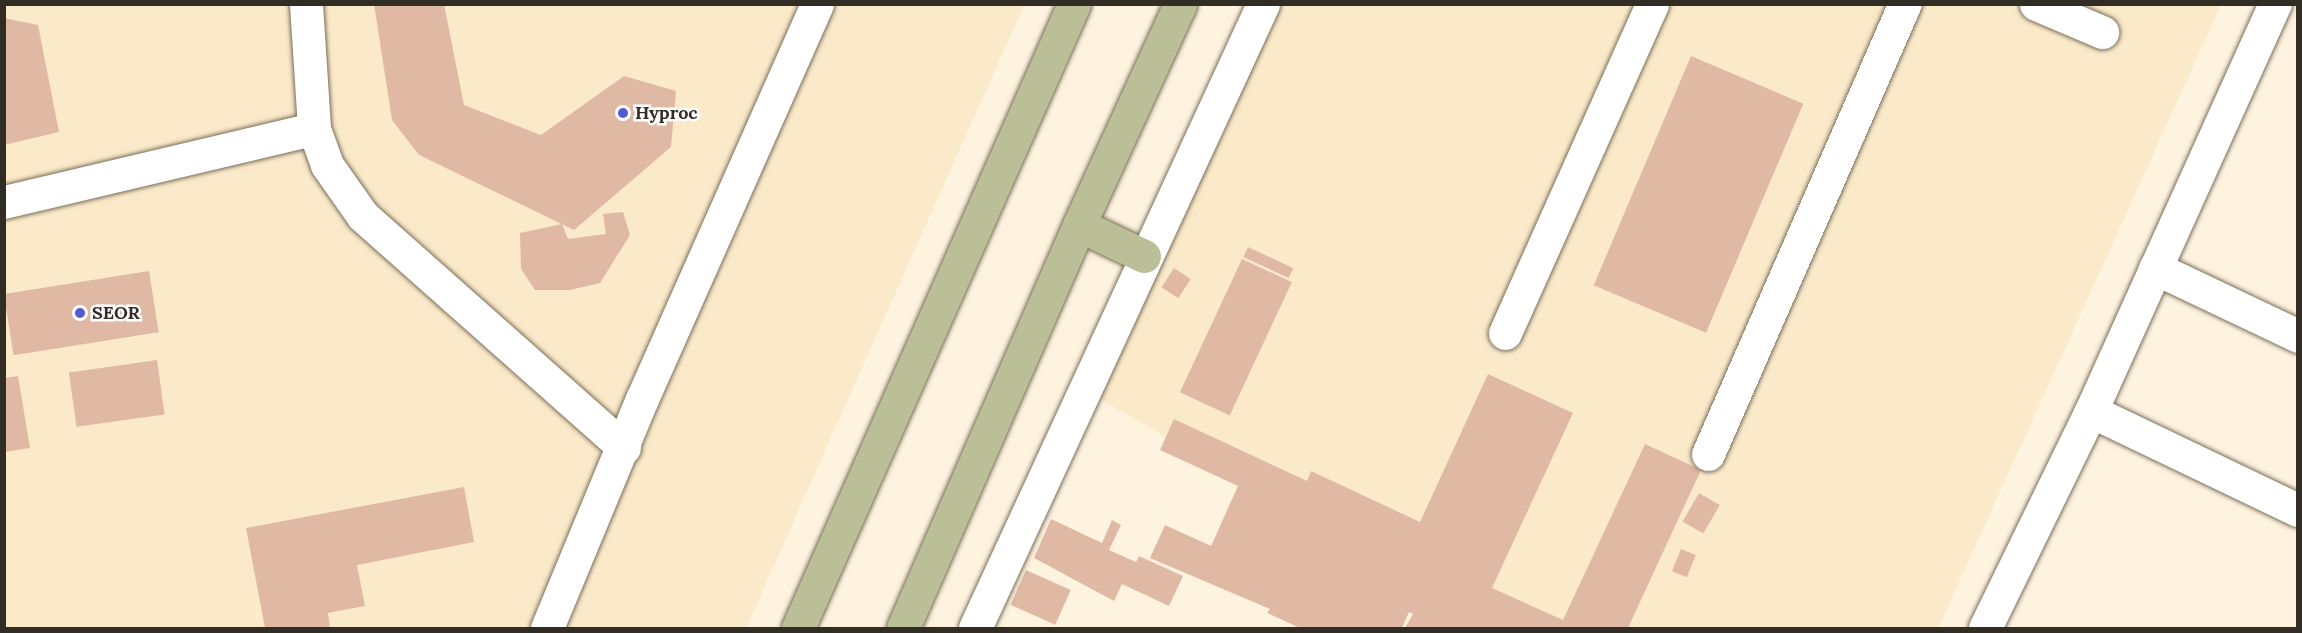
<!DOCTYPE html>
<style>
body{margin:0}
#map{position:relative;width:2302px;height:633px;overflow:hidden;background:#fdf3df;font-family:Lora,serif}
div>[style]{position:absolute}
.built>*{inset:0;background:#fbeaca}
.building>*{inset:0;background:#e0b9a5;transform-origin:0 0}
.roads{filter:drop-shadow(0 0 2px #7a6e59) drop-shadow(0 0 2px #7a6e59)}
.minor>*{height:33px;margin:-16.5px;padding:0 16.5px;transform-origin:16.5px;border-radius:16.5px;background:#fff}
.major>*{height:33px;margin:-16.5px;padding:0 16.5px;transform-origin:16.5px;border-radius:16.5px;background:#babf97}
.dots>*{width:16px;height:16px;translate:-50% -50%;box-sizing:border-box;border:3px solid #fff;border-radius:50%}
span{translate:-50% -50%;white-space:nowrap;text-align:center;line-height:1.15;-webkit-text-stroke:5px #fff;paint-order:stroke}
.poi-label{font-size:18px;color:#322d24;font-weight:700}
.left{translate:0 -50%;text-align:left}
.frame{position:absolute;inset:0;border:6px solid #322d24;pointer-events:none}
</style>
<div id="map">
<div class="built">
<div style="clip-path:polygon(4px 5px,1024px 5px,746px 628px,5px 628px)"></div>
<div style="clip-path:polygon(1269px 5px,2221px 5px,1938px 628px,1493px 628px,1092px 394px)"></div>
</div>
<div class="building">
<div style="clip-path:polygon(374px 4px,444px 4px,464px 105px,541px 135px,624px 76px,676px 91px,671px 147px,574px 230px,419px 155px,392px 120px)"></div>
<div style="clip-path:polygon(4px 18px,38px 25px,59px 132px,4px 145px)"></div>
<div style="left:1691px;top:56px;width:122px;height:249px;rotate:23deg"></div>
<div style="clip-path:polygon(623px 212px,630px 235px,600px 283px,570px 290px,535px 290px,521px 269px,520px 233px,562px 224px,568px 239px,606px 234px,603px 214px)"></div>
<div style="left:1248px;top:247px;width:50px;height:11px;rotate:25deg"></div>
<div style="left:1242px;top:259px;width:55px;height:147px;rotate:25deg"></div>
<div style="left:1174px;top:268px;width:20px;height:23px;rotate:33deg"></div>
<div style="left:149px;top:271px;width:62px;height:147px;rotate:81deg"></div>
<div style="left:157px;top:360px;width:55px;height:89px;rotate:82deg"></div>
<div style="clip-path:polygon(1488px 374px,1573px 413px,1492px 588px,1563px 620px,1645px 444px,1701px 470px,1628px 628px,1405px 628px,1413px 614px,1409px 612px,1402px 628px,1300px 628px,1267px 613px,1270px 609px,1150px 558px,1165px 525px,1211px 546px,1238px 486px,1160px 450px,1174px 419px,1307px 481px,1311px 471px,1420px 522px)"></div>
<div style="clip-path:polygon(18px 376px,30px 448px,4px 452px,4px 378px)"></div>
<div style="clip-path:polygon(464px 487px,474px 542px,357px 565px,365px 606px,328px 613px,330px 628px,265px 628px,246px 528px)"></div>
<div style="left:1699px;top:493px;width:24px;height:33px;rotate:30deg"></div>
<div style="clip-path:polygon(1051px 519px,1102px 543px,1112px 520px,1121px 525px,1109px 550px,1136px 562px,1139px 556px,1183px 576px,1169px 606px,1122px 584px,1114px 601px,1034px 558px)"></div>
<div style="left:1681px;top:549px;width:16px;height:24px;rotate:22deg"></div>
<div style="left:1026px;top:570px;width:49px;height:38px;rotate:24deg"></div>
</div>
<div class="roads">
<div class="minor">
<div style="left:306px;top:4px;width:125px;rotate:86.3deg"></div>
<div style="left:314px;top:129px;width:38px;rotate:70deg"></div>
<div style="left:327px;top:165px;width:62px;rotate:54.8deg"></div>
<div style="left:363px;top:216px;width:349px;rotate:41.6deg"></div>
<div style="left:2036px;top:4px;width:72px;rotate:23deg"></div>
<div style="left:4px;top:202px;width:318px;rotate:-13.3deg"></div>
<div style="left:2155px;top:268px;width:158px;rotate:25.4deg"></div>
<div style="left:1505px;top:333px;width:360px;rotate:-65.9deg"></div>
<div style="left:2091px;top:411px;width:229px;rotate:25.6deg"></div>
<div style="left:1708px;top:454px;width:491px;rotate:-66.4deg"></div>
<div style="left:547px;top:628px;width:248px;rotate:-67.5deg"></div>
<div style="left:642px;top:399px;width:432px;rotate:-66.1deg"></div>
<div style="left:975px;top:628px;width:687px;rotate:-65.22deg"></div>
<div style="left:1985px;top:628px;width:242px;rotate:-64deg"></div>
<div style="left:2091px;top:411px;width:447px;rotate:-65.7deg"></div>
</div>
<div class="major">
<div style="left:1079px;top:225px;width:72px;rotate:25.5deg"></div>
<div style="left:798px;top:628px;width:682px;rotate:-66.14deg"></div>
<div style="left:903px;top:628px;width:440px;rotate:-66.4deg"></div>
<div style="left:1079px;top:225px;width:243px;rotate:-65.4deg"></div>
</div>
</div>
<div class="dots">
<div style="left:623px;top:113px;background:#545ad0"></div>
<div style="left:80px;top:313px;background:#545ad0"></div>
</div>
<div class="poi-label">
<span class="left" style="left:635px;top:113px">Hyproc</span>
<span class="left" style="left:92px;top:313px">SEOR</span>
</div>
<div class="frame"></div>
</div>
